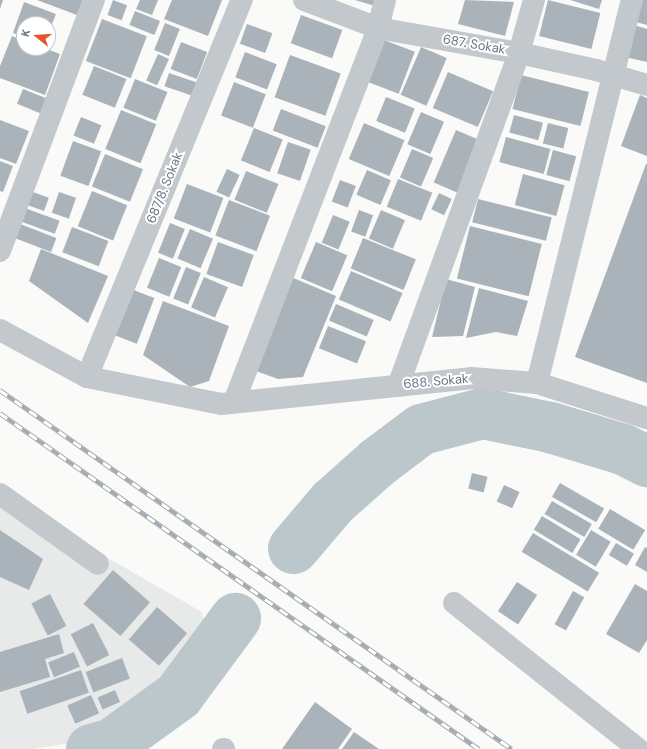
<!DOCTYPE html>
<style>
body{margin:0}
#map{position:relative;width:647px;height:749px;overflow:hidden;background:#fafaf8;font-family:"DM Sans",sans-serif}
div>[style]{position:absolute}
.built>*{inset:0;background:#e8e9e9}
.river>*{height:51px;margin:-25.5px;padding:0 25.5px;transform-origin:25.5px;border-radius:25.5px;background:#bbc7cb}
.building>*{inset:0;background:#aab3b9;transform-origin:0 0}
.minor>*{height:22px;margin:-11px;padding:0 11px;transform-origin:11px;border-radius:11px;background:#c3c8cc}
.rail>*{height:4.5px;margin-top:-2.25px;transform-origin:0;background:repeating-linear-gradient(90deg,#fff 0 9px,#a2aab0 0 18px);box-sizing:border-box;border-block:1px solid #a2aab0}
span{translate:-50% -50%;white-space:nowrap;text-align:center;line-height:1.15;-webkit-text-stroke:4px #fff;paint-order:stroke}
.street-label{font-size:13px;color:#657683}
.north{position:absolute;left:16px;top:16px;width:40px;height:40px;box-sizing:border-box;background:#fff;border:1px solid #c1c8cd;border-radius:50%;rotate:287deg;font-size:11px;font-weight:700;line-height:16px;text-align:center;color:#657683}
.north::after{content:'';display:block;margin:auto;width:14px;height:18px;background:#e4572e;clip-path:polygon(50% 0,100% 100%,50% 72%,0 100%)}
</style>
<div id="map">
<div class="built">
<div style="clip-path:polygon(0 496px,202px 612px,205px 632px,140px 700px,75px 742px,34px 749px,0 749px)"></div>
</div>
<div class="river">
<div style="left:293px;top:548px;width:60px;rotate:-49.7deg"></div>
<div style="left:332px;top:502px;width:60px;rotate:-41.6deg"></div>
<div style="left:377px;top:462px;width:55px;rotate:-36.9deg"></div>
<div style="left:421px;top:429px;width:63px;rotate:-14.7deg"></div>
<div style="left:482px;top:413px;width:69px;rotate:11.6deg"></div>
<div style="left:550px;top:427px;width:76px;rotate:16.8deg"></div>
<div style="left:623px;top:449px;width:27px;rotate:27deg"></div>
<div style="left:91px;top:749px;width:22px;rotate:-16deg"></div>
<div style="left:112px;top:743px;width:82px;rotate:-36deg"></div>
<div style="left:178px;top:695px;width:96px;rotate:-53.5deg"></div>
</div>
<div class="building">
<div style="clip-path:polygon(0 0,3px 0,0 9px)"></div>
<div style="clip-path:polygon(37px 0,83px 0,77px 15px)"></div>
<div style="left:113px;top:0;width:15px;height:16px;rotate:20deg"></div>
<div style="clip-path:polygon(140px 0,158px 0,152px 15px,136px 9px)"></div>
<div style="clip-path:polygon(172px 0,222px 0,208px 36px,164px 19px)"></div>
<div style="clip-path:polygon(355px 0,377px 0,375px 6px)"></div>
<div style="clip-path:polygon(465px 0,514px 2px,505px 36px,458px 24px)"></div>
<div style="left:548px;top:0;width:54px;height:37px;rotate:14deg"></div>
<div style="clip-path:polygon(570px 0,602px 0,599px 9px)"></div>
<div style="clip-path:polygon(642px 0,647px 0,647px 25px,636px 22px)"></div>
<div style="clip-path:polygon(24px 2px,56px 14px,48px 34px,48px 24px,24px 24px,24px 37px,13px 33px)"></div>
<div style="left:135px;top:11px;width:27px;height:15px;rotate:22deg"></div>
<div style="left:301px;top:15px;width:44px;height:30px;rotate:20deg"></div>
<div style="left:102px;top:19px;width:48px;height:45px;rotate:21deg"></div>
<div style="left:165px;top:23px;width:16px;height:29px;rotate:22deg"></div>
<div style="left:247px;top:24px;width:27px;height:21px;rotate:20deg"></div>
<div style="clip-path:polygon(634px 25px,647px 29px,647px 62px,625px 57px)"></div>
<div style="clip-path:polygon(12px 36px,24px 41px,24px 48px,44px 48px,60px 54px,45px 95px,0 78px,0 66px)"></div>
<div style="left:384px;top:40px;width:33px;height:45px;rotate:21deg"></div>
<div style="left:181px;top:42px;width:28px;height:29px;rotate:21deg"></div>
<div style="left:421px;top:47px;width:28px;height:52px;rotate:23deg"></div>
<div style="left:245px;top:52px;width:34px;height:27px;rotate:21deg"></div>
<div style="left:158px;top:54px;width:12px;height:29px;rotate:24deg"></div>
<div style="left:290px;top:55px;width:54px;height:45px;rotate:20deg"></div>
<div style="left:94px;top:66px;width:35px;height:31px;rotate:22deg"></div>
<div style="left:448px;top:72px;width:49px;height:39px;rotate:23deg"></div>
<div style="left:169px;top:73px;width:31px;height:14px;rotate:19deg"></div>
<div style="left:521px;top:75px;width:70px;height:35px;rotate:14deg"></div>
<div style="left:135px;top:79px;width:35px;height:31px;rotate:22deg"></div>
<div style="left:234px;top:82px;width:34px;height:36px;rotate:21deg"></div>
<div style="left:23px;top:89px;width:27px;height:16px;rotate:22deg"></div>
<div style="clip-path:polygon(640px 95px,647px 98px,647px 156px,621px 146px)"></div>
<div style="left:386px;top:97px;width:31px;height:26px;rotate:22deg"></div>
<div style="left:281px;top:109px;width:48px;height:23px;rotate:21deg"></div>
<div style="left:121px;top:110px;width:38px;height:42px;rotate:22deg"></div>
<div style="left:421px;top:112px;width:25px;height:35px;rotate:23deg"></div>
<div style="left:514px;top:115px;width:30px;height:18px;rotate:15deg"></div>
<div style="left:81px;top:117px;width:22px;height:20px;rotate:22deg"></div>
<div style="clip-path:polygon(0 120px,29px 131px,16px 164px,0 158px)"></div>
<div style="left:364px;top:123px;width:44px;height:39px;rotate:23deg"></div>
<div style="left:548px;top:123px;width:21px;height:21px;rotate:14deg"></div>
<div style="left:254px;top:128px;width:31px;height:35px;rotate:22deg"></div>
<div style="left:456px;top:130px;width:26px;height:57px;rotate:23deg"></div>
<div style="left:506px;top:137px;width:46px;height:26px;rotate:15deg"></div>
<div style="left:73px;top:141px;width:30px;height:37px;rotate:20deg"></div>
<div style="left:288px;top:142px;width:24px;height:33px;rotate:19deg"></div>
<div style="left:412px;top:149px;width:23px;height:31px;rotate:23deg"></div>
<div style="left:553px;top:150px;width:24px;height:26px;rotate:15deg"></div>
<div style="left:105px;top:154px;width:41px;height:35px;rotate:22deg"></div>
<div style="clip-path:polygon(0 161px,13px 166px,3px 192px,0 191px)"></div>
<div style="clip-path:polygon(646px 164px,647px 164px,647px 383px,575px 357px)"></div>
<div style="left:227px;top:169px;width:14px;height:25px;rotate:25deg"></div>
<div style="left:367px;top:170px;width:26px;height:27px;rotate:23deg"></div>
<div style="left:246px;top:171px;width:35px;height:31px;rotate:22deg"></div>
<div style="left:523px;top:174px;width:43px;height:32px;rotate:15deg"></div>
<div style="left:398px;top:179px;width:37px;height:30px;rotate:22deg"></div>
<div style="left:340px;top:180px;width:17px;height:23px;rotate:21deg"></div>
<div style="left:187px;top:184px;width:39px;height:37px;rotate:21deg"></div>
<div style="left:30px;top:191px;width:20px;height:14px;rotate:20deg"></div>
<div style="left:92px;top:191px;width:38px;height:38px;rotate:22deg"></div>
<div style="left:59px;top:192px;width:18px;height:22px;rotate:19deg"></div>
<div style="left:439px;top:193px;width:14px;height:18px;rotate:25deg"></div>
<div style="left:478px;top:199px;width:76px;height:24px;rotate:14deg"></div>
<div style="left:229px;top:200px;width:44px;height:38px;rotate:21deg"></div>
<div style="left:22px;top:207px;width:40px;height:14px;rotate:20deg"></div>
<div style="left:359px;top:210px;width:15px;height:23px;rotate:20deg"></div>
<div style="left:381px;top:210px;width:26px;height:31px;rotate:23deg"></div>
<div style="left:333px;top:215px;width:18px;height:30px;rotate:22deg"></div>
<div style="left:170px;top:223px;width:16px;height:32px;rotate:22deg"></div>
<div style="left:20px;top:224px;width:39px;height:15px;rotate:21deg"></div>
<div style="left:470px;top:226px;width:74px;height:54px;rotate:14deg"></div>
<div style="left:72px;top:227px;width:39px;height:27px;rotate:21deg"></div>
<div style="left:190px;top:229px;width:25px;height:32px;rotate:23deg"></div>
<div style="left:363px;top:238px;width:57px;height:33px;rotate:22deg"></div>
<div style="left:218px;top:242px;width:38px;height:34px;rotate:20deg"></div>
<div style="left:316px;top:242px;width:34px;height:39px;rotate:23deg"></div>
<div style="clip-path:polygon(41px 249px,108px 276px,88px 323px,29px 281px)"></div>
<div style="left:159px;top:258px;width:24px;height:32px;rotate:22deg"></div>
<div style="left:186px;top:267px;width:16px;height:34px;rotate:22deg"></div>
<div style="left:351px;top:271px;width:56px;height:31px;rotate:23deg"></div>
<div style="left:204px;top:277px;width:26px;height:33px;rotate:23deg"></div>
<div style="clip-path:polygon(291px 277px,336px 296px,303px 377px,278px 379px,253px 370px)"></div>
<div style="clip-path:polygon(446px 279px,475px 287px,463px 336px,432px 337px)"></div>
<div style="clip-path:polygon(479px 288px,528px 301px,517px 336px,496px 332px,466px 338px)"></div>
<div style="left:131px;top:289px;width:25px;height:49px;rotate:21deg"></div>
<div style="clip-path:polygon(163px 301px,229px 326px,209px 381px,190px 387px,143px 355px)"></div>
<div style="left:336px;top:304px;width:41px;height:18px;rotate:23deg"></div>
<div style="left:328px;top:326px;width:41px;height:24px;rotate:22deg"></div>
<div style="left:472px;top:473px;width:16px;height:16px;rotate:14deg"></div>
<div style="left:560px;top:483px;width:51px;height:16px;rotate:30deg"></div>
<div style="left:504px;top:485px;width:17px;height:18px;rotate:24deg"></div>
<div style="left:552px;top:501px;width:46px;height:15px;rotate:30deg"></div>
<div style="left:610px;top:509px;width:41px;height:23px;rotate:31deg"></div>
<div style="left:542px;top:516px;width:45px;height:16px;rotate:31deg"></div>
<div style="clip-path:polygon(0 530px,43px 559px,29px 590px,0 577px)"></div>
<div style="left:591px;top:530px;width:23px;height:29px;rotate:31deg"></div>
<div style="left:533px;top:533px;width:77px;height:22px;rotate:31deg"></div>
<div style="left:616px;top:543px;width:21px;height:14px;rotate:31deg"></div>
<div style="clip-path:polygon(645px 547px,647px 548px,647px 572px,635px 565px)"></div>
<div style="left:113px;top:570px;width:49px;height:45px;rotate:41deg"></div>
<div style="left:517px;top:582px;width:24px;height:35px;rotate:33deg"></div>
<div style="clip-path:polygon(635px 584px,647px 591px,647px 640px,639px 653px,606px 634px)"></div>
<div style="left:573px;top:591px;width:13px;height:38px;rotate:29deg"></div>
<div style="left:50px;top:594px;width:36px;height:21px;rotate:63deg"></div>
<div style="left:157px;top:607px;width:40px;height:43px;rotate:41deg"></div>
<div style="left:93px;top:623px;width:36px;height:25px;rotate:63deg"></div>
<div style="clip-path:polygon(59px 634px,64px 653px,45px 659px,50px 677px,0 692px,0 652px)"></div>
<div style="left:74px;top:652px;width:16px;height:28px;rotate:68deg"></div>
<div style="left:122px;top:658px;width:22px;height:39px;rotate:69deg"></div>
<div style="left:81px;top:670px;width:24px;height:65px;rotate:71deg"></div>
<div style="left:115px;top:690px;width:13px;height:19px;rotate:67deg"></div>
<div style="left:91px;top:695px;width:20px;height:26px;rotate:66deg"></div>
<div style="clip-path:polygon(315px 702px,352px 729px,338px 749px,282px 749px)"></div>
<div style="clip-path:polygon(354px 732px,379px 749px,342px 749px)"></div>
</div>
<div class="minor">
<div style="left:304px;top:0;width:79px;rotate:20.7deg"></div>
<div style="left:378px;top:28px;width:143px;rotate:10.1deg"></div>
<div style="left:519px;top:53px;width:79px;rotate:12.4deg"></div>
<div style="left:596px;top:70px;width:53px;rotate:16.4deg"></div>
<div style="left:0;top:251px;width:268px;rotate:-69.5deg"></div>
<div style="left:0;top:330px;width:99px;rotate:28.4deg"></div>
<div style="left:87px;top:377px;width:137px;rotate:11.4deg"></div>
<div style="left:221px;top:404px;width:251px;rotate:-5.9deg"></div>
<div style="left:471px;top:378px;width:66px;rotate:4.3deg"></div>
<div style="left:537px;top:383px;width:115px;rotate:17.7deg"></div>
<div style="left:87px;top:377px;width:408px;rotate:-67.7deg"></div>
<div style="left:537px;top:383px;width:395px;rotate:-76.1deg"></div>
<div style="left:398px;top:386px;width:354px;rotate:-70deg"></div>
<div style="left:519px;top:53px;width:55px;rotate:-74.2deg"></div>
<div style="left:234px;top:402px;width:401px;rotate:-68.9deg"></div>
<div style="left:378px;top:28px;width:29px;rotate:-76deg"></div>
<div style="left:0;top:494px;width:120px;rotate:35.5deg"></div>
<div style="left:454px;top:603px;width:235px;rotate:38.4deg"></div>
<div style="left:223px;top:749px;width:1px"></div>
</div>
<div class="rail">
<div style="left:0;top:390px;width:625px;rotate:35.04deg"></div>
<div style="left:0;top:413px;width:585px;rotate:35.05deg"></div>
</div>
<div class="street-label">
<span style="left:474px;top:45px;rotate:10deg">687. Sokak</span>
<span style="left:165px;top:188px;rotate:-68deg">687/8. Sokak</span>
<span style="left:436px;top:382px;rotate:-5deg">688. Sokak</span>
</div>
<div class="north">K</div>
</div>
